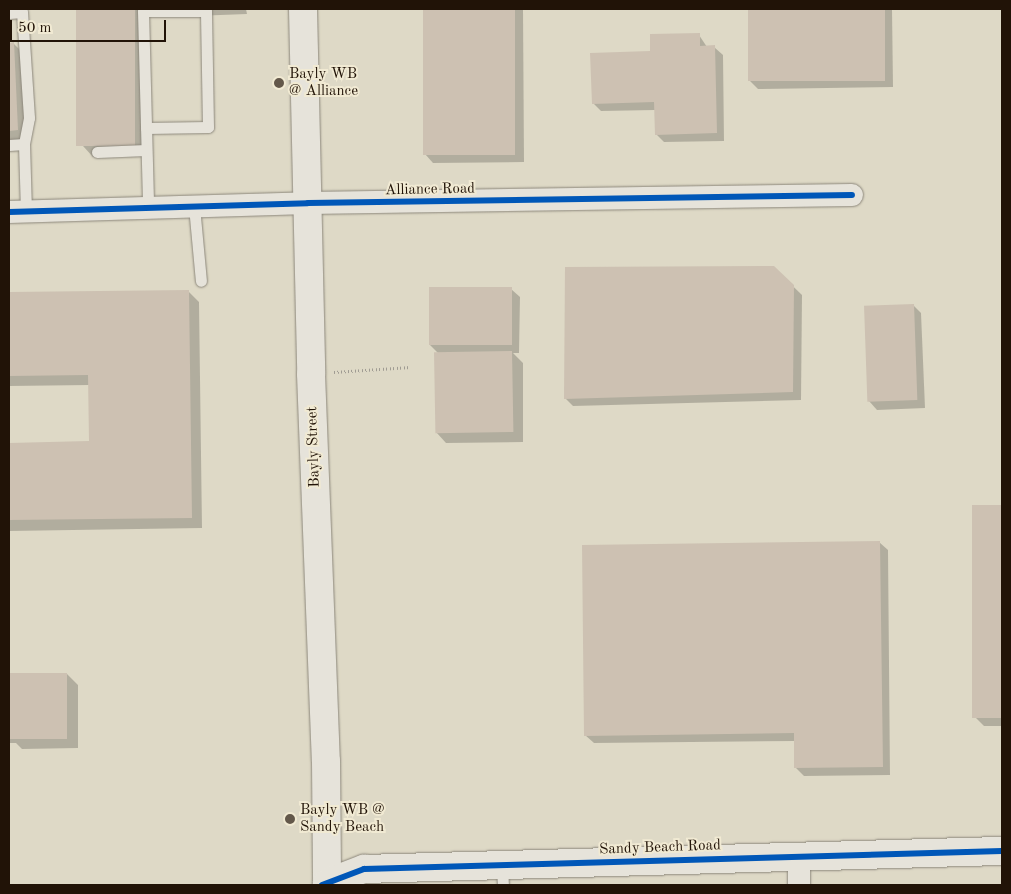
<!DOCTYPE html>
<style>
body{margin:0}
#map{position:relative;width:1011px;height:894px;overflow:hidden;background:#ded9c6;font-family:"Old Standard TT",serif}
div>[style]{position:absolute}
.shadow>*{inset:0;background:#0003}
.building>*{inset:0;background:#cdc1b2;transform-origin:0 0}
.path>*{height:3px;margin-top:-1.5px;transform-origin:0;background:repeating-linear-gradient(90deg,#a09c93 0 1px,transparent 0 3.5px)}
.roads{filter:drop-shadow(0 0 1px #8c877b) drop-shadow(0 0 1px #8c877b)}
.lane>*{height:11px;margin:-5.5px;padding:0 5.5px;transform-origin:5.5px;border-radius:5.5px;background:#e6e3da}
.street>*{height:22px;margin:-11px;padding:0 11px;transform-origin:11px;border-radius:11px;background:#e6e3da}
.secondary>*{height:28px;margin:-14px;padding:0 14px;transform-origin:14px;border-radius:14px;background:#e6e3da}
.cycleway>*{height:6px;margin:-3px;padding:0 3px;transform-origin:3px;border-radius:3px;background:#0057b8}
.dots>*{width:14px;height:14px;translate:-50% -50%;box-sizing:border-box;border:2px solid #f1ead3;border-radius:50%}
span{translate:-50% -50%;white-space:nowrap;text-align:center;line-height:1.15;-webkit-text-stroke:4px #f1ead3;paint-order:stroke}
.poi-label{font-size:15px;color:#211307}
.left{translate:0 -50%;text-align:left}
.street-label{font-size:15px;color:#211307}
.frame{position:absolute;inset:0;border:10px solid #211307;pointer-events:none}
.scale{position:absolute;left:10px;top:20px;width:156px;height:22px;box-sizing:border-box;border:2px solid #211307;border-top:0;padding-left:6px;font-size:15px;line-height:18px;white-space:nowrap;color:#211307;-webkit-text-stroke:4px #f1ead3;paint-order:stroke}
</style>
<div id="map">
<div class="shadow">
<div style="clip-path:polygon(78px 9px,145px 9px,150px 154px,93px 157px,83px 146px)"></div>
<div style="clip-path:polygon(160px 9px,246px 9px,247px 14px,168px 17px)"></div>
<div style="clip-path:polygon(424px 9px,523px 9px,524px 162px,433px 163px,425px 154px)"></div>
<div style="clip-path:polygon(749px 9px,892px 9px,893px 87px,758px 89px,750px 81px)"></div>
<div style="clip-path:polygon(699px 35px,707px 47px,714px 47px,723px 55px,724px 141px,664px 142px,656px 134px,655px 110px,601px 111px,593px 103px,652px 52px)"></div>
<div style="clip-path:polygon(9px 44px,14px 44px,25px 55px,29px 141px,9px 142px)"></div>
<div style="clip-path:polygon(773px 267px,802px 295px,801px 400px,573px 406px,565px 398px)"></div>
<div style="clip-path:polygon(511px 289px,520px 297px,519px 353px,513px 353px,523px 363px,523px 442px,446px 443px,436px 432px,438px 353px,430px 345px)"></div>
<div style="clip-path:polygon(188px 291px,199px 302px,202px 528px,9px 531px,9px 444px,90px 443px,90px 385px,9px 386px,9px 294px)"></div>
<div style="clip-path:polygon(913px 305px,921px 313px,925px 408px,877px 410px,869px 401px)"></div>
<div style="clip-path:polygon(1002px 506px,1002px 726px,984px 726px,976px 718px,973px 507px)"></div>
<div style="clip-path:polygon(879px 542px,888px 550px,890px 775px,804px 776px,796px 768px,795px 741px,594px 743px,585px 735px)"></div>
<div style="clip-path:polygon(67px 674px,78px 685px,78px 748px,22px 749px,16px 743px,9px 743px,9px 675px)"></div>
</div>
<div class="building">
<div style="left:76px;top:9px;width:59px;height:137px"></div>
<div style="left:423px;top:9px;width:92px;height:146px"></div>
<div style="left:748px;top:9px;width:137px;height:72px"></div>
<div style="clip-path:polygon(700px 33px,700px 46px,715px 45px,717px 133px,655px 135px,654px 102px,592px 104px,590px 53px,650px 51px,650px 34px)"></div>
<div style="clip-path:polygon(14px 42px,18px 130px,9px 131px,9px 43px)"></div>
<div style="clip-path:polygon(774px 266px,794px 285px,793px 392px,564px 399px,565px 267px)"></div>
<div style="left:429px;top:287px;width:83px;height:58px"></div>
<div style="clip-path:polygon(189px 290px,192px 518px,9px 520px,9px 443px,89px 441px,88px 375px,9px 376px,9px 292px)"></div>
<div style="left:914px;top:304px;width:96px;height:50px;rotate:88deg"></div>
<div style="left:512px;top:351px;width:81px;height:78px;rotate:89deg"></div>
<div style="left:1002px;top:505px;width:213px;height:30px;rotate:90deg"></div>
<div style="clip-path:polygon(880px 541px,883px 767px,794px 768px,794px 733px,584px 736px,582px 545px)"></div>
<div style="left:9px;top:673px;width:58px;height:66px"></div>
</div>
<div class="path">
<div style="left:334px;top:372px;width:77px;rotate:-3.7deg"></div>
</div>
<div class="roads">
<div class="lane">
<div style="left:9px;top:13px;width:13px;rotate:-4deg"></div>
<div style="left:22px;top:12px;width:106px;rotate:86.2deg"></div>
<div style="left:29px;top:118px;width:26px;rotate:101deg"></div>
<div style="left:24px;top:144px;width:68px;rotate:88.3deg"></div>
<div style="left:146px;top:128px;width:62px;rotate:-0.9deg"></div>
<div style="left:208px;top:127px;width:116px;rotate:-91deg"></div>
<div style="left:206px;top:11px;width:63px;rotate:180deg"></div>
<div style="left:143px;top:11px;width:197px;rotate:88.5deg"></div>
<div style="left:9px;top:145px;width:15px;rotate:-4deg"></div>
<div style="left:97px;top:152px;width:49px;rotate:-2.3deg"></div>
<div style="left:194px;top:206px;width:75px;rotate:84.7deg"></div>
<div style="left:502px;top:867px;width:18px;rotate:87deg"></div>
</div>
<div class="street">
<div style="left:9px;top:212px;width:299px;rotate:-1.7deg"></div>
<div style="left:308px;top:203px;width:544px;rotate:-0.84deg"></div>
<div style="left:799px;top:855px;width:30px;rotate:90deg"></div>
</div>
<div class="secondary">
<div style="left:303px;top:9px;width:365px;rotate:88.7deg"></div>
<div style="left:311px;top:374px;width:387px;rotate:87.8deg"></div>
<div style="left:326px;top:761px;width:124px;rotate:89.5deg"></div>
<div style="left:327px;top:883px;width:40px;rotate:-21deg"></div>
<div style="left:364px;top:869px;width:638px;rotate:-1.62deg"></div>
</div>
</div>
<div class="cycleway">
<div style="left:9px;top:212px;width:299px;rotate:-1.7deg"></div>
<div style="left:308px;top:203px;width:544px;rotate:-0.84deg"></div>
<div style="left:322px;top:885px;width:45px;rotate:-20.9deg"></div>
<div style="left:364px;top:869px;width:638px;rotate:-1.62deg"></div>
</div>
<div class="dots">
<div style="left:279px;top:83px;background:#63584a"></div>
<div style="left:290px;top:819px;background:#63584a"></div>
</div>
<div class="poi-label">
<span class="left" style="left:289px;top:83px">Bayly WB<br>@ Alliance</span>
<span class="left" style="left:300px;top:819px">Bayly WB @<br>Sandy Beach</span>
</div>
<div class="street-label">
<span style="left:430px;top:190px;rotate:-1deg">Alliance Road</span>
<span style="left:314px;top:447px;rotate:-92deg">Bayly Street</span>
<span style="left:660px;top:848px;rotate:-2deg">Sandy Beach Road</span>
</div>
<div class="frame"></div>
<div class="scale">50 m</div>
</div>
